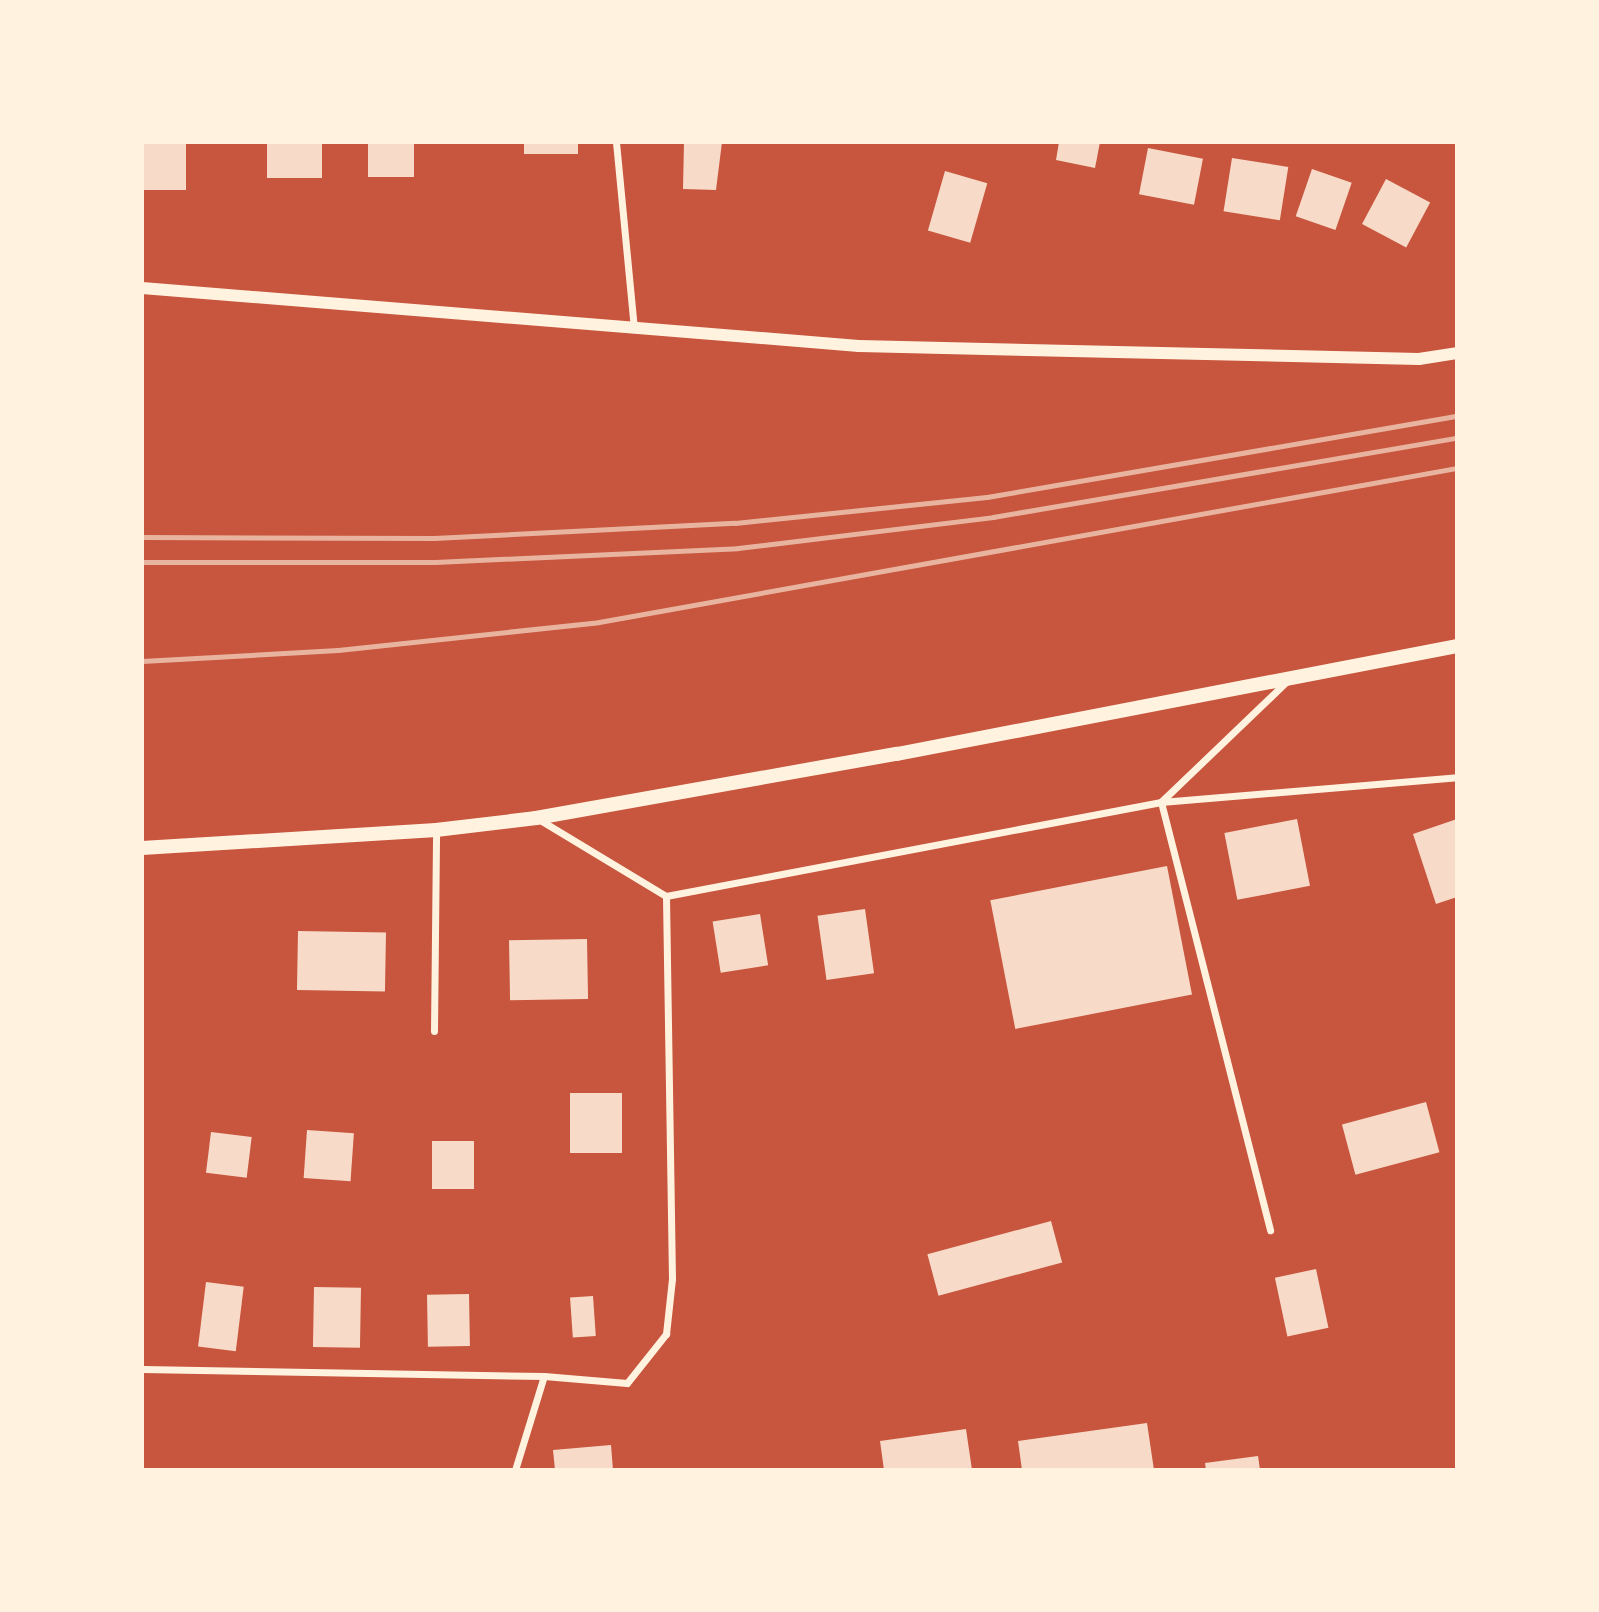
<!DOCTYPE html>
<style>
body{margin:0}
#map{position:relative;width:1599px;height:1612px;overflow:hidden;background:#c8553d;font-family:Lato,sans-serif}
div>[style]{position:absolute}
.building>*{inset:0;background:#f7dbc8;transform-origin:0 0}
.minor>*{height:7px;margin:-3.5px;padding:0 3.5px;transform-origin:3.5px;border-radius:3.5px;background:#fff3e0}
.tertiary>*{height:12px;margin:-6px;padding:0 6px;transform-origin:6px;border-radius:6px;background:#fff3e0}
.secondary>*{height:14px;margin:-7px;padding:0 7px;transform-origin:7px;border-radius:7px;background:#fff3e0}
.rail>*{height:5px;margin:-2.5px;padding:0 2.5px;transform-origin:2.5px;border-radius:2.5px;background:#e9b49f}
span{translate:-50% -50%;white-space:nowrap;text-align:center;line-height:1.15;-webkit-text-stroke:7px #fff3e0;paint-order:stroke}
.frame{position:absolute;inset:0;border:144px solid #fff3e0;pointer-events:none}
</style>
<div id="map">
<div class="building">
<div style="left:142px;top:142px;width:44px;height:48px"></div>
<div style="left:267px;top:142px;width:55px;height:36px"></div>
<div style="left:368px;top:142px;width:46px;height:35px"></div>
<div style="left:524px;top:142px;width:54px;height:12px"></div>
<div style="clip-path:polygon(684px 142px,722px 142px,716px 190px,683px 189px)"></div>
<div style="clip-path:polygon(1059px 142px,1100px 142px,1095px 168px,1056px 160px)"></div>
<div style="left:1148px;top:148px;width:56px;height:47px;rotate:11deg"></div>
<div style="left:1232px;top:158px;width:57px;height:54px;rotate:9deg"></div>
<div style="left:1312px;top:169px;width:42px;height:50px;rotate:19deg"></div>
<div style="left:945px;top:171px;width:44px;height:62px;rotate:16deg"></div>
<div style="left:1386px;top:179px;width:50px;height:51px;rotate:28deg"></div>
<div style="left:1297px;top:819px;width:68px;height:74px;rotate:79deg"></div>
<div style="clip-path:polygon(1457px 819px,1457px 897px,1436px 904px,1413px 834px)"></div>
<div style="left:1167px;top:866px;width:131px;height:180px;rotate:79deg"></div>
<div style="left:865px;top:909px;width:65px;height:48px;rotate:82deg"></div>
<div style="left:760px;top:914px;width:52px;height:48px;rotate:81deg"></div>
<div style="left:298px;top:931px;width:88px;height:59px;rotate:1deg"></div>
<div style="left:587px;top:939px;width:60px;height:78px;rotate:89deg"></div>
<div style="left:570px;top:1093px;width:52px;height:60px"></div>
<div style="left:1426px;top:1102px;width:52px;height:87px;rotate:75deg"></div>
<div style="left:307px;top:1130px;width:47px;height:48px;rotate:4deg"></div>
<div style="left:211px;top:1132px;width:41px;height:41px;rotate:7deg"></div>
<div style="left:432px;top:1141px;width:42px;height:48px"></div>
<div style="left:1051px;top:1221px;width:43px;height:128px;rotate:75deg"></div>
<div style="left:1316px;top:1269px;width:60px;height:42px;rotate:78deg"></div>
<div style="left:206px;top:1282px;width:38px;height:65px;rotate:7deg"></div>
<div style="left:314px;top:1287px;width:47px;height:60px;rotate:1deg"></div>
<div style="left:469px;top:1294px;width:52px;height:42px;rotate:89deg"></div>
<div style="left:593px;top:1296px;width:40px;height:23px;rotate:86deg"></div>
<div style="clip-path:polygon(1147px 1423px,1154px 1470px,1022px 1470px,1018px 1441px)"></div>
<div style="clip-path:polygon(966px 1429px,972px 1470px,884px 1470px,880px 1441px)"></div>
<div style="clip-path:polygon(611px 1445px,613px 1470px,555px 1470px,553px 1450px)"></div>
<div style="clip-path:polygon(1258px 1456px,1260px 1470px,1206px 1470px,1205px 1463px)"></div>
</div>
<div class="minor">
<div style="left:616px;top:142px;width:188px;rotate:84.5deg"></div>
<div style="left:1287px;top:681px;width:175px;rotate:136.2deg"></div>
<div style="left:1161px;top:802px;width:297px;rotate:-4.8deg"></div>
<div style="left:540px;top:820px;width:147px;rotate:31.1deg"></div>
<div style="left:434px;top:1031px;width:201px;rotate:-89.4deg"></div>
<div style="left:142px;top:1369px;width:402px;rotate:1deg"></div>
<div style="left:544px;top:1376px;width:83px;rotate:4.8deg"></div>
<div style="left:627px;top:1383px;width:63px;rotate:-51.5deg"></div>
<div style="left:666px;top:1334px;width:55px;rotate:-83.8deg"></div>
<div style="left:672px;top:1279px;width:383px;rotate:-90.9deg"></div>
<div style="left:666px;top:896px;width:504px;rotate:-10.75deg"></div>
<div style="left:1161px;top:802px;width:442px;rotate:75.7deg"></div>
<div style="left:515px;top:1470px;width:98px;rotate:-72.9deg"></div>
</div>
<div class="tertiary">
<div style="left:142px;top:288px;width:719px;rotate:4.62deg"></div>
<div style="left:859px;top:346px;width:560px;rotate:1.33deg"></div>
<div style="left:1419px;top:359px;width:38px;rotate:-9deg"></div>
</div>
<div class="secondary">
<div style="left:142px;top:848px;width:295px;rotate:-3.5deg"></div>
<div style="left:436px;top:830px;width:101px;rotate:-6.8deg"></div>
<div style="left:536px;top:818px;width:367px;rotate:-10.1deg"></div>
<div style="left:897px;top:754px;width:570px;rotate:-10.92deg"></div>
</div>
<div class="rail">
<div style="left:142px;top:537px;width:292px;rotate:0.2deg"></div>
<div style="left:434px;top:538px;width:301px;rotate:-2.9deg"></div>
<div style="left:735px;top:523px;width:253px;rotate:-5.9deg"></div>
<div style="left:987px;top:497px;width:477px;rotate:-9.8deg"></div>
<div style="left:142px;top:562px;width:293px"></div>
<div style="left:435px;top:562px;width:303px;rotate:-2.6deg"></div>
<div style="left:738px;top:548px;width:257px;rotate:-6.9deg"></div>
<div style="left:993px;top:517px;width:471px;rotate:-9.7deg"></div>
<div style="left:142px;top:661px;width:196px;rotate:-3.2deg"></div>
<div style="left:338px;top:650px;width:262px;rotate:-6.1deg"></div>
<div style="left:599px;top:622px;width:872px;rotate:-10.18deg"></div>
</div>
<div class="frame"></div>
</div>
